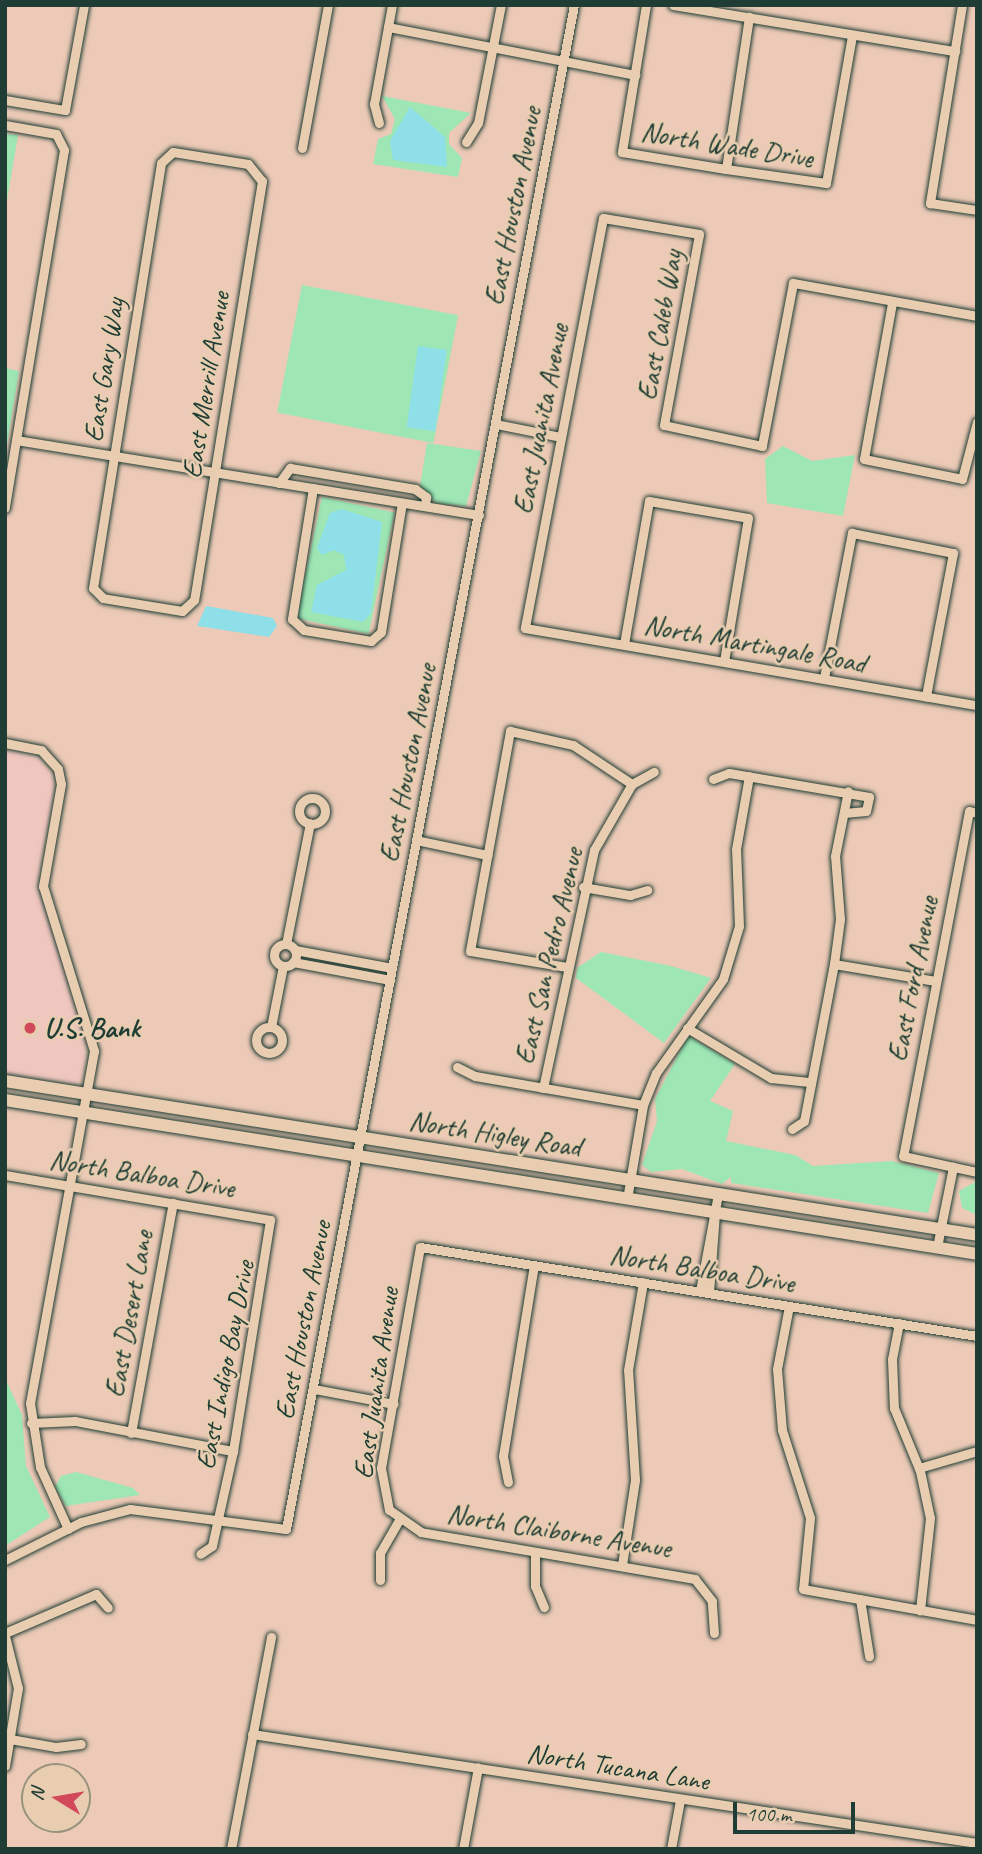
<!DOCTYPE html>
<style>
body{margin:0}
#map{position:relative;width:982px;height:1854px;overflow:hidden;background:#eccab7;font-family:Caveat,sans-serif}
div>[style]{position:absolute}
.built>*{inset:0;background:#f0c7bf}
.green>*{inset:0;background:#9ee7b5;transform-origin:0 0}
.water>*{inset:0;background:#8edfe8;transform-origin:0 0}
.roads{filter:drop-shadow(0 0 2px #1f3d34) drop-shadow(0 0 2px #1f3d34)}
.street>*{height:9px;margin:-4.5px;padding:0 4.5px;transform-origin:4.5px;border-radius:4.5px;background:#e9cdb0}
.street>.ring{margin:-4.5px;padding:0;box-sizing:content-box;background:none;border:9px solid #e9cdb0;border-radius:50%}
.secondary>*{height:12px;margin:-6px;padding:0 6px;transform-origin:6px;border-radius:6px;background:#e9cdb0}
.dots>*{width:19px;height:19px;translate:-50% -50%;box-sizing:border-box;border:4px solid #e9cdb0;border-radius:50%}
span{translate:-50% -50%;white-space:nowrap;text-align:center;line-height:1.15;-webkit-text-stroke:5px #e9cdb0;paint-order:stroke}
.street-label{font-size:28px;color:#1f3d34}
.poi-label{font-size:28px;color:#1f3d34;font-weight:700}
.left{translate:0 -50%;text-align:left}
.frame{position:absolute;inset:0;border:7px solid #1f3d34;pointer-events:none}
.north{position:absolute;left:21px;top:1763px;width:70px;height:70px;box-sizing:border-box;background:#e9cdb0;border:2px solid #98937e;border-radius:50%;rotate:281deg;font-size:19px;font-weight:700;line-height:28px;text-align:center;color:#1f3d34}
.north::after{content:'';display:block;margin:auto;width:24px;height:32px;background:#d1495b;clip-path:polygon(50% 0,100% 100%,50% 72%,0 100%)}
.scale{position:absolute;left:733px;top:1802px;width:122px;height:32px;box-sizing:border-box;border:4px solid #1f3d34;border-top:0;padding-left:9px;font-size:21px;line-height:24px;white-space:nowrap;color:#1f3d34;-webkit-text-stroke:5px #e9cdb0;paint-order:stroke}
</style>
<div id="map">
<div class="built">
<div style="clip-path:polygon(5px 749px,39px 757px,56px 781px,38px 881px,86px 1043px,83px 1075px,75px 1084px,5px 1074px)"></div>
</div>
<div class="green">
<div style="clip-path:polygon(382px 96px,471px 113px,449px 133px,449px 144px,462px 158px,458px 177px,373px 164px,378px 139px,391px 134px,395px 119px)"></div>
<div style="clip-path:polygon(5px 134px,18px 135px,5px 212px)"></div>
<div style="left:302px;top:285px;width:159px;height:130px;rotate:11deg"></div>
<div style="clip-path:polygon(5px 368px,19px 371px,6px 451px,5px 451px)"></div>
<div style="clip-path:polygon(427px 443px,481px 451px,466px 506px,436px 503px,420px 486px)"></div>
<div style="clip-path:polygon(783px 446px,812px 461px,855px 455px,843px 516px,767px 503px,765px 459px)"></div>
<div style="left:322px;top:497px;width:74px;height:124px;rotate:12deg"></div>
<div style="clip-path:polygon(601px 952px,671px 966px,711px 978px,664px 1043px,576px 978px,577px 968px)"></div>
<div style="clip-path:polygon(688px 1036px,735px 1064px,710px 1101px,733px 1111px,726px 1141px,795px 1155px,813px 1166px,892px 1161px,939px 1173px,928px 1213px,731px 1183px,731px 1177px,722px 1184px,682px 1169px,651px 1172px,642px 1165px,657px 1121px,655px 1099px)"></div>
<div style="clip-path:polygon(977px 1181px,977px 1215px,962px 1208px,959px 1191px)"></div>
<div style="clip-path:polygon(5px 1378px,22px 1415px,26px 1466px,50px 1517px,5px 1546px)"></div>
<div style="clip-path:polygon(76px 1472px,133px 1488px,140px 1495px,66px 1506px,55px 1487px,61px 1476px)"></div>
</div>
<div class="water">
<div style="clip-path:polygon(410px 107px,445px 137px,447px 167px,393px 160px,390px 141px)"></div>
<div style="left:418px;top:346px;width:29px;height:82px;rotate:8deg"></div>
<div style="clip-path:polygon(342px 509px,382px 522px,371px 613px,363px 622px,311px 612px,317px 585px,346px 570px,344px 555px,334px 550px,322px 555px,317px 548px,330px 513px)"></div>
<div style="clip-path:polygon(206px 606px,273px 618px,277px 626px,269px 637px,197px 626px)"></div>
</div>
<div class="roads">
<div class="street">
<div style="left:646px;top:5px;width:149px;rotate:99.3deg"></div>
<div style="left:622px;top:152px;width:105px;rotate:9.3deg"></div>
<div style="left:726px;top:169px;width:101px;rotate:8deg"></div>
<div style="left:826px;top:183px;width:150px;rotate:-80deg"></div>
<div style="left:673px;top:5px;width:286px;rotate:9.3deg"></div>
<div style="left:962px;top:5px;width:201px;rotate:99.2deg"></div>
<div style="left:930px;top:203px;width:48px;rotate:8.5deg"></div>
<div style="left:388px;top:27px;width:252px;rotate:11deg"></div>
<div style="left:5px;top:100px;width:61px;rotate:9.5deg"></div>
<div style="left:65px;top:110px;width:107px;rotate:-79.7deg"></div>
<div style="left:379px;top:123px;width:20px;rotate:-105deg"></div>
<div style="left:374px;top:104px;width:101px;rotate:-79.7deg"></div>
<div style="left:5px;top:125px;width:52px;rotate:10deg"></div>
<div style="left:56px;top:134px;width:18px;rotate:63deg"></div>
<div style="left:64px;top:150px;width:363px;rotate:99.4deg"></div>
<div style="left:466px;top:142px;width:22px;rotate:-58deg"></div>
<div style="left:478px;top:123px;width:120px;rotate:-79deg"></div>
<div style="left:302px;top:148px;width:145px;rotate:-79.7deg"></div>
<div style="left:173px;top:152px;width:76px;rotate:9.1deg"></div>
<div style="left:248px;top:164px;width:22px;rotate:51deg"></div>
<div style="left:262px;top:181px;width:424px;rotate:99.2deg"></div>
<div style="left:194px;top:600px;width:16px;rotate:137deg"></div>
<div style="left:182px;top:611px;width:80px;rotate:-170.7deg"></div>
<div style="left:103px;top:598px;width:14px;rotate:-135deg"></div>
<div style="left:93px;top:588px;width:430px;rotate:-80.9deg"></div>
<div style="left:161px;top:163px;width:16px;rotate:-43deg"></div>
<div style="left:726px;top:169px;width:154px;rotate:-81.4deg"></div>
<div style="left:892px;top:303px;width:158px;rotate:100.2deg"></div>
<div style="left:864px;top:459px;width:100px;rotate:11.5deg"></div>
<div style="left:962px;top:479px;width:59px;rotate:-75.3deg"></div>
<div style="left:977px;top:316px;width:187px;rotate:-169.8deg"></div>
<div style="left:793px;top:283px;width:166px;rotate:100.8deg"></div>
<div style="left:762px;top:446px;width:100px;rotate:-167.9deg"></div>
<div style="left:664px;top:425px;width:194px;rotate:-79.6deg"></div>
<div style="left:699px;top:234px;width:97px;rotate:-170.5deg"></div>
<div style="left:603px;top:218px;width:417px;rotate:100.8deg"></div>
<div style="left:525px;top:628px;width:459px;rotate:9.7deg"></div>
<div style="left:496px;top:424px;width:66px;rotate:11.3deg"></div>
<div style="left:16px;top:440px;width:469px;rotate:9.2deg"></div>
<div style="left:279px;top:483px;width:19px;rotate:-54deg"></div>
<div style="left:290px;top:468px;width:127px;rotate:9.5deg"></div>
<div style="left:415px;top:489px;width:14px;rotate:36deg"></div>
<div style="left:426px;top:497px;width:9px;rotate:96deg"></div>
<div style="left:313px;top:488px;width:133px;rotate:99.1deg"></div>
<div style="left:292px;top:619px;width:16px;rotate:43deg"></div>
<div style="left:304px;top:630px;width:68px;rotate:9.3deg"></div>
<div style="left:371px;top:641px;width:13px;rotate:-42deg"></div>
<div style="left:381px;top:632px;width:131px;rotate:-80.8deg"></div>
<div style="left:624px;top:644px;width:145px;rotate:-80.1deg"></div>
<div style="left:649px;top:501px;width:100px;rotate:9.7deg"></div>
<div style="left:748px;top:518px;width:145px;rotate:99.5deg"></div>
<div style="left:824px;top:678px;width:148px;rotate:-79.1deg"></div>
<div style="left:852px;top:533px;width:103px;rotate:11.2deg"></div>
<div style="left:953px;top:553px;width:146px;rotate:100.7deg"></div>
<div style="left:5px;top:743px;width:37px;rotate:11deg"></div>
<div style="left:41px;top:750px;width:25px;rotate:48deg"></div>
<div style="left:58px;top:769px;width:15px;rotate:79deg"></div>
<div style="left:61px;top:784px;width:104px;rotate:100deg"></div>
<div style="left:43px;top:886px;width:173px;rotate:72.8deg"></div>
<div style="left:94px;top:1051px;width:358px;rotate:100.3deg"></div>
<div style="left:30px;top:1403px;width:65px;rotate:81.1deg"></div>
<div style="left:40px;top:1467px;width:68px;rotate:65.7deg"></div>
<div style="left:713px;top:779px;width:17px;rotate:-21deg"></div>
<div style="left:729px;top:773px;width:142px;rotate:9.7deg"></div>
<div style="left:869px;top:797px;width:14px;rotate:102deg"></div>
<div style="left:866px;top:811px;width:22px;rotate:175deg"></div>
<div class="ring" style="left:299px;top:798px;width:17px;height:17px"></div>
<div style="left:977px;top:813px;width:8px;rotate:-166deg"></div>
<div style="left:969px;top:811px;width:351px;rotate:100.8deg"></div>
<div style="left:903px;top:1156px;width:76px;rotate:12.2deg"></div>
<div style="left:416px;top:840px;width:73px;rotate:11.9deg"></div>
<div style="left:583px;top:887px;width:48px;rotate:9.7deg"></div>
<div style="left:630px;top:895px;width:18px;rotate:-16deg"></div>
<div class="ring" style="left:274px;top:944px;width:13px;height:13px"></div>
<div style="left:286px;top:944px;width:123px;rotate:-78.8deg"></div>
<div style="left:295px;top:950px;width:99px;rotate:10.5deg"></div>
<div style="left:293px;top:962px;width:99px;rotate:10.5deg"></div>
<div style="left:834px;top:964px;width:103px;rotate:9.5deg"></div>
<div style="left:567px;top:967px;width:98px;rotate:-170.6deg"></div>
<div style="left:470px;top:951px;width:224px;rotate:-79.7deg"></div>
<div style="left:510px;top:731px;width:65px;rotate:12.5deg"></div>
<div style="left:573px;top:745px;width:71px;rotate:33.5deg"></div>
<div class="ring" style="left:256px;top:1027px;width:17px;height:17px"></div>
<div style="left:271px;top:1027px;width:62px;rotate:-78.9deg"></div>
<div style="left:687px;top:1028px;width:98px;rotate:30.8deg"></div>
<div style="left:771px;top:1078px;width:38px;rotate:6deg"></div>
<div style="left:457px;top:1067px;width:20px;rotate:27deg"></div>
<div style="left:475px;top:1076px;width:170px;rotate:9.8deg"></div>
<div style="left:543px;top:1088px;width:243px;rotate:-77.9deg"></div>
<div style="left:594px;top:850px;width:76px;rotate:-60.1deg"></div>
<div style="left:632px;top:784px;width:25px;rotate:-29deg"></div>
<div style="left:792px;top:1129px;width:14px;rotate:-34deg"></div>
<div style="left:804px;top:1121px;width:160px;rotate:-79.2deg"></div>
<div style="left:834px;top:964px;width:45px;rotate:-82.4deg"></div>
<div style="left:840px;top:919px;width:63px;rotate:-94.5deg"></div>
<div style="left:835px;top:856px;width:66px;rotate:-78.7deg"></div>
<div style="left:5px;top:1175px;width:269px;rotate:9.6deg"></div>
<div style="left:270px;top:1220px;width:234px;rotate:99.1deg"></div>
<div style="left:233px;top:1451px;width:97px;rotate:102.5deg"></div>
<div style="left:212px;top:1546px;width:14px;rotate:146deg"></div>
<div style="left:627px;top:1199px;width:95px;rotate:-80.3deg"></div>
<div style="left:643px;top:1105px;width:35px;rotate:-68deg"></div>
<div style="left:656px;top:1073px;width:115px;rotate:-54.5deg"></div>
<div style="left:723px;top:979px;width:55px;rotate:-73.2deg"></div>
<div style="left:739px;top:926px;width:77px;rotate:-92.2deg"></div>
<div style="left:736px;top:849px;width:74px;rotate:-79.9deg"></div>
<div style="left:937px;top:1247px;width:82px;rotate:-78.7deg"></div>
<div style="left:700px;top:1291px;width:99px;rotate:-79.5deg"></div>
<div style="left:709px;top:1293px;width:79px;rotate:-85.7deg"></div>
<div style="left:789px;top:1306px;width:64px;rotate:100.8deg"></div>
<div style="left:777px;top:1369px;width:61px;rotate:85.3deg"></div>
<div style="left:782px;top:1430px;width:92px;rotate:72.3deg"></div>
<div style="left:810px;top:1518px;width:71px;rotate:95.6deg"></div>
<div style="left:803px;top:1589px;width:177px;rotate:10.1deg"></div>
<div style="left:899px;top:1323px;width:37px;rotate:101deg"></div>
<div style="left:892px;top:1359px;width:49px;rotate:87.7deg"></div>
<div style="left:894px;top:1408px;width:68px;rotate:67.6deg"></div>
<div style="left:920px;top:1471px;width:48px;rotate:78deg"></div>
<div style="left:930px;top:1518px;width:93px;rotate:96.2deg"></div>
<div style="left:314px;top:1389px;width:81px;rotate:10.6deg"></div>
<div style="left:31px;top:1423px;width:44px;rotate:-2.6deg"></div>
<div style="left:75px;top:1421px;width:161px;rotate:10.8deg"></div>
<div style="left:131px;top:1433px;width:234px;rotate:-79.7deg"></div>
<div style="left:919px;top:1468px;width:60px;rotate:-16.3deg"></div>
<div style="left:508px;top:1482px;width:26px;rotate:-101deg"></div>
<div style="left:503px;top:1456px;width:193px;rotate:-80.8deg"></div>
<div style="left:535px;top:1552px;width:34px;rotate:90deg"></div>
<div style="left:535px;top:1586px;width:23px;rotate:67deg"></div>
<div style="left:5px;top:1560px;width:85px;rotate:-26.6deg"></div>
<div style="left:81px;top:1522px;width:51px;rotate:-14.9deg"></div>
<div style="left:130px;top:1509px;width:157px;rotate:7.3deg"></div>
<div style="left:286px;top:1529px;width:1551px;rotate:-79.3deg"></div>
<div style="left:622px;top:1565px;width:86px;rotate:-81.3deg"></div>
<div style="left:635px;top:1480px;width:110px;rotate:-93.6deg"></div>
<div style="left:628px;top:1370px;width:89px;rotate:-80.3deg"></div>
<div style="left:380px;top:1580px;width:27px;rotate:-90deg"></div>
<div style="left:380px;top:1553px;width:38px;rotate:-60deg"></div>
<div style="left:860px;top:1599px;width:58px;rotate:81deg"></div>
<div style="left:5px;top:1633px;width:99px;rotate:-23.2deg"></div>
<div style="left:96px;top:1594px;width:18px;rotate:49deg"></div>
<div style="left:714px;top:1633px;width:32px;rotate:-94deg"></div>
<div style="left:712px;top:1601px;width:28px;rotate:-128deg"></div>
<div style="left:695px;top:1579px;width:278px;rotate:-170.3deg"></div>
<div style="left:421px;top:1532px;width:39px;rotate:-145deg"></div>
<div style="left:389px;top:1510px;width:43px;rotate:-100.8deg"></div>
<div style="left:381px;top:1468px;width:224px;rotate:-80deg"></div>
<div style="left:420px;top:1247px;width:564px;rotate:9.08deg"></div>
<div style="left:5px;top:1636px;width:54px;rotate:76deg"></div>
<div style="left:18px;top:1688px;width:79px;rotate:99.5deg"></div>
<div style="left:252px;top:1734px;width:733px;rotate:8.55deg"></div>
<div style="left:10px;top:1739px;width:47px;rotate:9.9deg"></div>
<div style="left:56px;top:1747px;width:25px;rotate:-7deg"></div>
<div style="left:231px;top:1849px;width:216px;rotate:-79.3deg"></div>
<div style="left:463px;top:1849px;width:83px;rotate:-79.6deg"></div>
<div style="left:671px;top:1849px;width:50px;rotate:-79.6deg"></div>
</div>
<div class="secondary">
<div style="left:5px;top:1081px;width:984px;rotate:9deg"></div>
<div style="left:5px;top:1100px;width:984px;rotate:9deg"></div>
</div>
</div>
<div class="dots">
<div style="left:30px;top:1028px;background:#d1495b"></div>
</div>
<div class="street-label">
<span style="left:727px;top:145px;rotate:9deg">North Wade Drive</span>
<span style="left:513px;top:206px;rotate:-79deg">East Houston Avenue</span>
<span style="left:660px;top:325px;rotate:-80deg">East Caleb Way</span>
<span style="left:104px;top:370px;rotate:-81deg">East Gary Way</span>
<span style="left:206px;top:385px;rotate:-81deg">East Merrill Avenue</span>
<span style="left:541px;top:419px;rotate:-79deg">East Juanita Avenue</span>
<span style="left:755px;top:644px;rotate:10deg">North Martingale Road</span>
<span style="left:408px;top:763px;rotate:-79deg">East Houston Avenue</span>
<span style="left:549px;top:956px;rotate:-77deg">East San Pedro Avenue</span>
<span style="left:913px;top:979px;rotate:-79deg">East Ford Avenue</span>
<span style="left:495px;top:1134px;rotate:9deg">North Higley Road</span>
<span style="left:142px;top:1174px;rotate:9deg">North Balboa Drive</span>
<span style="left:702px;top:1269px;rotate:9deg">North Balboa Drive</span>
<span style="left:129px;top:1314px;rotate:-80deg">East Desert Lane</span>
<span style="left:303px;top:1320px;rotate:-79deg">East Houston Avenue</span>
<span style="left:225px;top:1365px;rotate:-79deg">East Indigo Bay Drive</span>
<span style="left:376px;top:1383px;rotate:-82deg">East Juanita Avenue</span>
<span style="left:559px;top:1531px;rotate:9deg">North Claiborne Avenue</span>
<span style="left:618px;top:1767px;rotate:9deg">North Tucana Lane</span>
</div>
<div class="poi-label">
<span class="left" style="left:44px;top:1028px">U.S. Bank</span>
</div>
<div class="frame"></div>
<div class="north">N</div>
<div class="scale">100 m</div>
</div>
